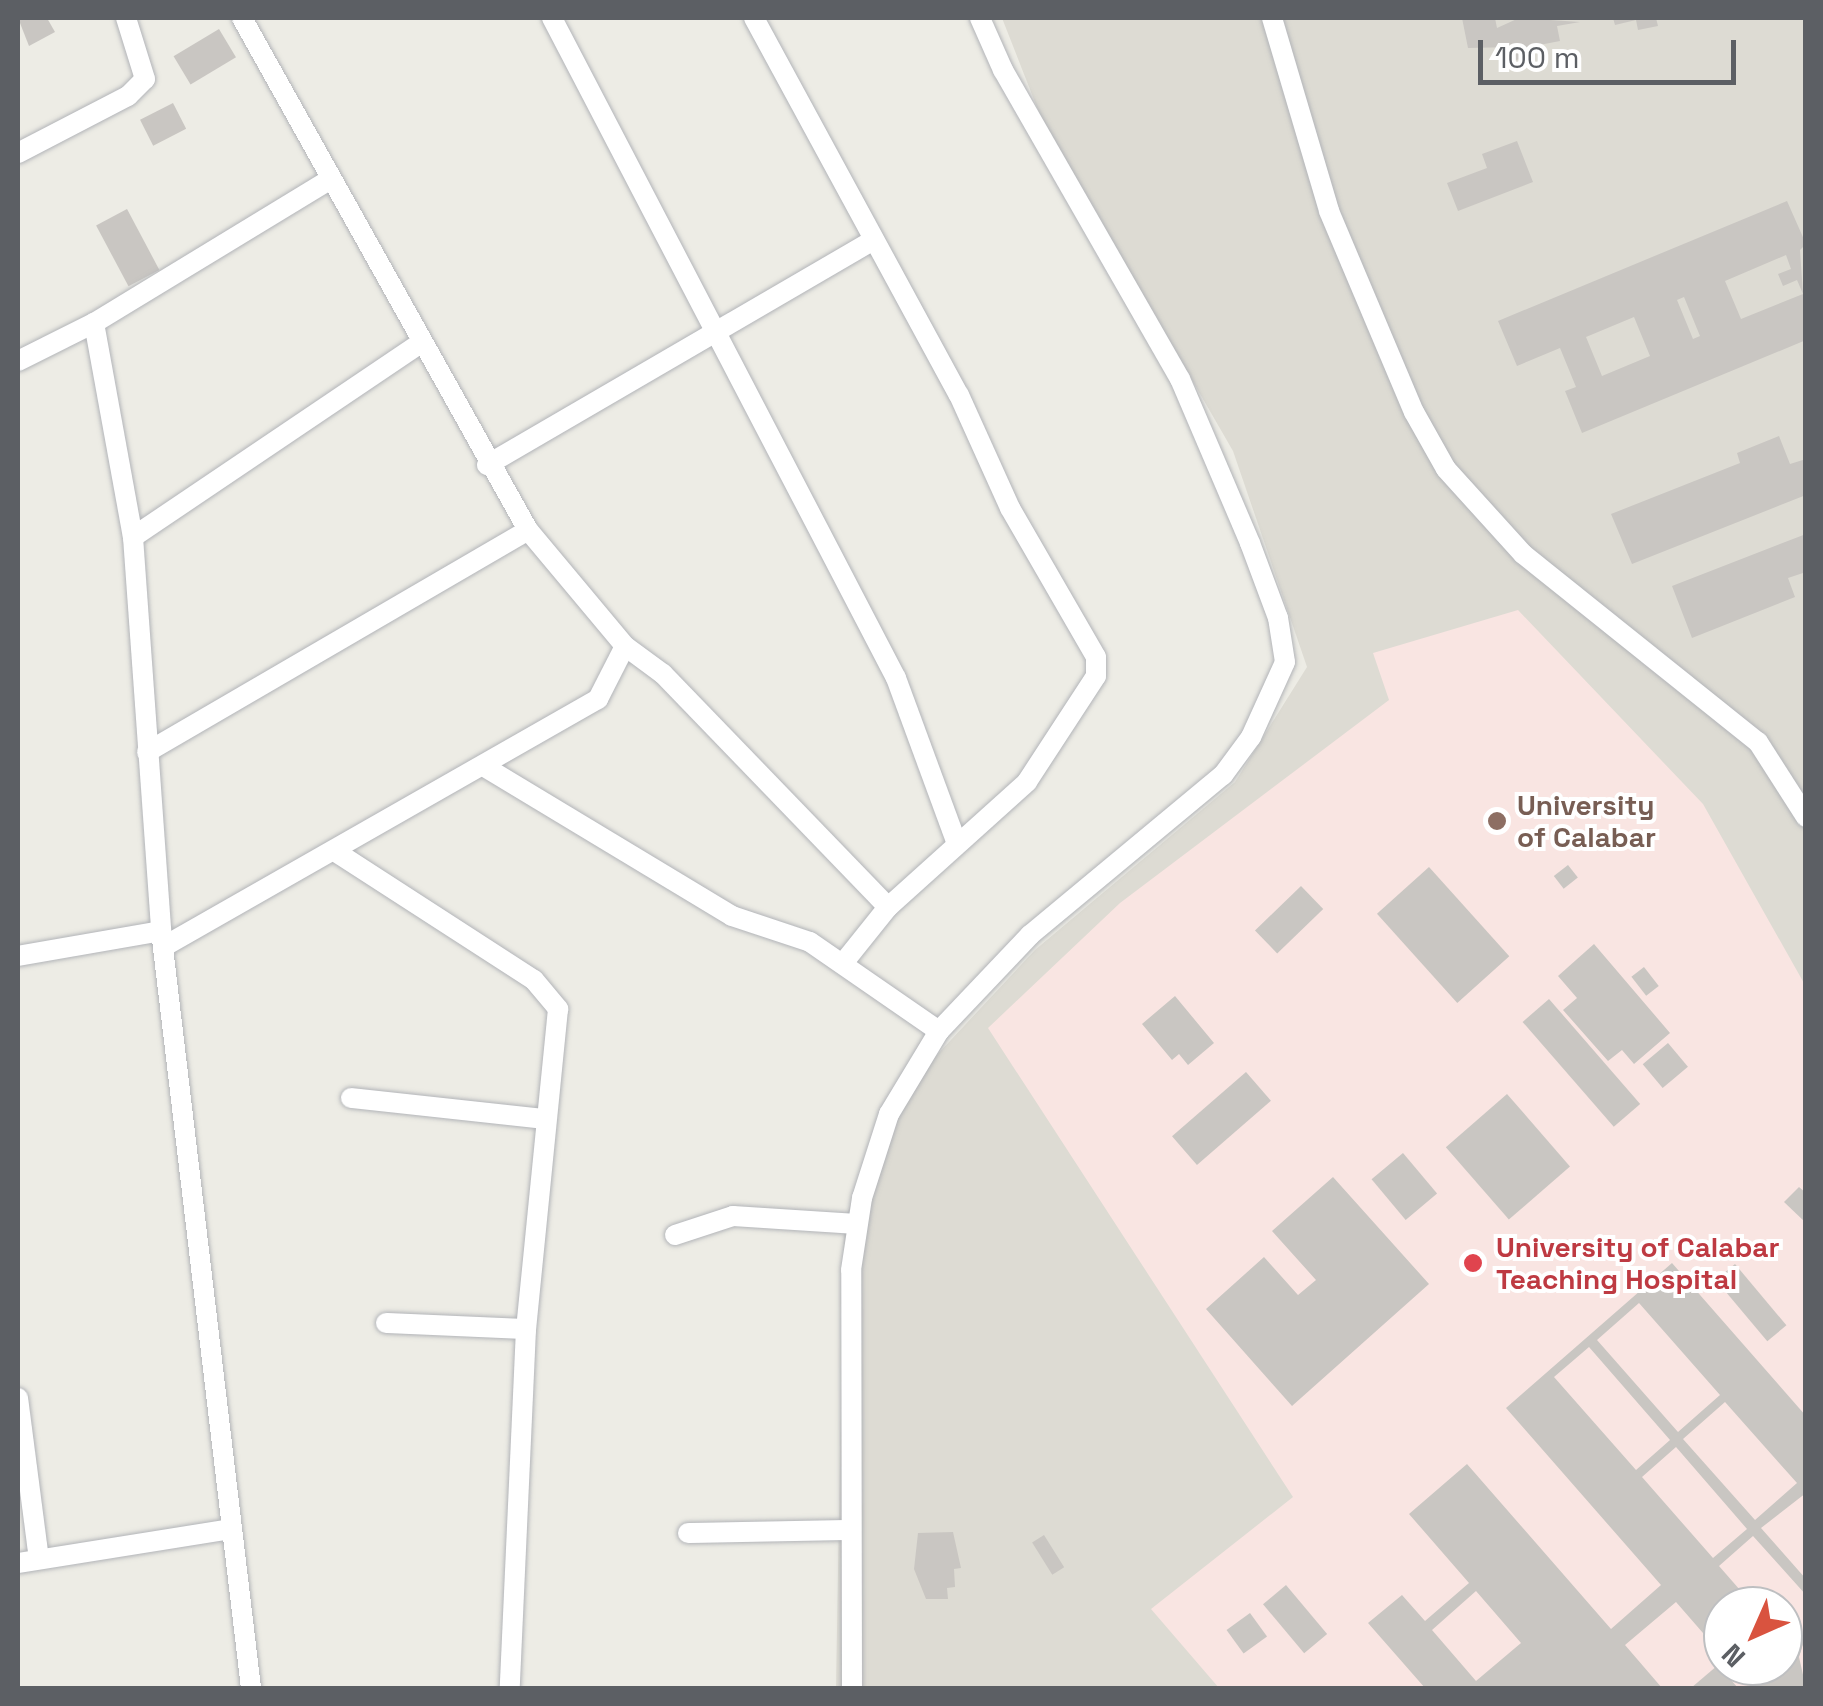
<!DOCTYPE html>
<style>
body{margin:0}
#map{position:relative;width:1823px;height:1706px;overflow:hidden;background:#edece5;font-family:"Space Grotesk",sans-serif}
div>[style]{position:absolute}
.education>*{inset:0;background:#dddbd3}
.medical>*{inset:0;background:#f9e5e2}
.building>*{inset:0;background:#c9c6c2;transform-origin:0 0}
.roads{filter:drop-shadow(0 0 2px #b2b4b8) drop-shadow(0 0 2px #b2b4b8)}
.minor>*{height:20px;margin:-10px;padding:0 10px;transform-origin:10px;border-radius:10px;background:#fff}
.dots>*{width:28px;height:28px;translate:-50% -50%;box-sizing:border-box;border:5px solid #fff;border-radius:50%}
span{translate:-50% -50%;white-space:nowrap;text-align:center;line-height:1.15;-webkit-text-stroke:8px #fff;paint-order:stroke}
.education-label{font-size:28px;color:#785e54;font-weight:700}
.left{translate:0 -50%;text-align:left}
.health-label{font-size:28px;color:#be3a42;font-weight:700}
.frame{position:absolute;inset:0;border:20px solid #5c5f64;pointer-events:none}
.north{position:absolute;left:1703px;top:1586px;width:100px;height:100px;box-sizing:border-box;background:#fff;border:2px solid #bebfc1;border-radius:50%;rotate:225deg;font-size:28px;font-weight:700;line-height:40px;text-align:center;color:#5c5f64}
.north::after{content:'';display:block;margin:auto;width:35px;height:45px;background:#d9533f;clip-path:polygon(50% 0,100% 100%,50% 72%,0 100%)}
.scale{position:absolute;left:1478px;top:40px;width:258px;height:45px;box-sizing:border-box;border:5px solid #5c5f64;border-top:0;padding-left:12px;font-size:30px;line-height:35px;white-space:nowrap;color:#5c5f64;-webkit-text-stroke:8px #fff;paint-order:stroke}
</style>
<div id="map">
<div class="education">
<div style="clip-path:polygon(evenodd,1002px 18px,1805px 18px,1805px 1688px,836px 1688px,844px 1223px,880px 1119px,920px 1042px,936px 1056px,1035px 950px,1235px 782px,1307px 667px,1233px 451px,1042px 120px,1002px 18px,1723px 1606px,1783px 1606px,1783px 1666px,1723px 1666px,1723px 1606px)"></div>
</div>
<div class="medical">
<div style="clip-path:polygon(evenodd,1518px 610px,1703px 804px,1805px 985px,1805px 1688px,1219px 1688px,1151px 1609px,1293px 1497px,988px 1028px,1120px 903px,1389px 700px,1373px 653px,1518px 610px,1723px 1606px,1783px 1606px,1783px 1666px,1723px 1666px,1723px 1606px)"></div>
</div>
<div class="building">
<div style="clip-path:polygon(18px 18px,47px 18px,55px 32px,29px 46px)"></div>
<div style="clip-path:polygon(1462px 18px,1495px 18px,1497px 28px,1519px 18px,1580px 22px,1557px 26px,1560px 41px,1534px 46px,1534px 56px,1516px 60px,1514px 47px,1468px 48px)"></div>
<div style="clip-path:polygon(1613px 18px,1656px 18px,1658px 26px,1638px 30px,1636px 20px,1615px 25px)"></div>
<div style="left:219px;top:29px;width:33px;height:53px;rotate:59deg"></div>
<div style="left:173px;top:103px;width:29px;height:37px;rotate:63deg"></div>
<div style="clip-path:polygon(1517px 141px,1533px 182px,1458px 211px,1447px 183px,1487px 168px,1482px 154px)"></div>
<div style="clip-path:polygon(evenodd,1787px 201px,1806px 244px,1800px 250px,1806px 340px,1582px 433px,1565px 391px,1576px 387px,1560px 348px,1517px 366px,1498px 321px,1787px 201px,1786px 255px,1791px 269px,1778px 274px,1783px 286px,1797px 280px,1803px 294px,1741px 319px,1725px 281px,1786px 255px,1787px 201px,1684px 297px,1700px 336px,1693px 339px,1677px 300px,1684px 297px,1787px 201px,1634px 317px,1650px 356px,1602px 376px,1586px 337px,1634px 317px)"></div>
<div style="left:127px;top:209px;width:69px;height:35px;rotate:62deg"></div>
<div style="clip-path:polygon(1779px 436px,1790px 464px,1806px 459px,1806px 495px,1632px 564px,1611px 514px,1740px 463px,1737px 453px)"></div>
<div style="clip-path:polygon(1806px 534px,1806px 572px,1788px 578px,1795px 597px,1692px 638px,1672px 586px)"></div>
<div style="left:1568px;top:865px;width:16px;height:18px;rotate:52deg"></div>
<div style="left:1429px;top:867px;width:120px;height:70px;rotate:48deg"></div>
<div style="left:1301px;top:886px;width:32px;height:64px;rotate:46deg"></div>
<div style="clip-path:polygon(1594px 944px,1670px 1033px,1634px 1064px,1622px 1050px,1608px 1061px,1563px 1010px,1577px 998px,1558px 976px)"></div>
<div style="left:1644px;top:967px;width:24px;height:16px;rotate:52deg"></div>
<div style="clip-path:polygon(1175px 996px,1214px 1043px,1188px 1065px,1179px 1054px,1172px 1060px,1142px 1024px)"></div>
<div style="left:1549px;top:999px;width:139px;height:35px;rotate:49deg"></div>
<div style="left:1668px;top:1043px;width:31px;height:33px;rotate:50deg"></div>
<div style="left:1246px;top:1072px;width:38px;height:98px;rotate:49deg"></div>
<div style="left:1507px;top:1094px;width:96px;height:81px;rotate:49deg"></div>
<div style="left:1403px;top:1153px;width:53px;height:41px;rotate:50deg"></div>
<div style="clip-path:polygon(1333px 1177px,1429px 1284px,1292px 1406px,1206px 1309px,1264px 1257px,1298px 1295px,1316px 1280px,1272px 1231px)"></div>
<div style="clip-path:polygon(1799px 1187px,1806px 1193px,1806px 1223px,1784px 1202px)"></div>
<div style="clip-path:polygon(evenodd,1672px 1263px,1806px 1416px,1806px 1493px,1761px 1528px,1806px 1579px,1806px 1595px,1753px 1536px,1719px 1566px,1754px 1606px,1723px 1606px,1723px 1656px,1676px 1602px,1625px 1645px,1662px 1688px,1425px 1688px,1368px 1623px,1402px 1595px,1425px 1621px,1469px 1583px,1409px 1514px,1467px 1464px,1611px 1629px,1661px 1585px,1506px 1408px,1672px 1263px,1639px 1303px,1720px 1395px,1678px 1432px,1597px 1340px,1639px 1303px,1672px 1263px,1589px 1347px,1670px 1440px,1636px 1470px,1554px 1377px,1589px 1347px,1672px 1263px,1725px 1402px,1797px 1483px,1755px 1520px,1683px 1439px,1725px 1402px,1672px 1263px,1676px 1447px,1747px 1529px,1713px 1558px,1642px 1477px,1676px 1447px,1672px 1263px,1476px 1591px,1521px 1643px,1476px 1681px,1432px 1630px,1476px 1591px)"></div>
<div style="left:1735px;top:1264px;width:80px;height:25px;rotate:50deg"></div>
<div style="clip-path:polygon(953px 1532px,961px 1568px,954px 1569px,955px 1587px,947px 1588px,948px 1599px,926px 1599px,914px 1569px,918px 1533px)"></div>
<div style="left:1044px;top:1535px;width:38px;height:14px;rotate:58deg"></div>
<div style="left:1286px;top:1585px;width:64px;height:30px;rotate:50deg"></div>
<div style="left:1250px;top:1613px;width:29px;height:29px;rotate:54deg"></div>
<div style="clip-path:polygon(1806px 1635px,1799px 1657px,1806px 1688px,1752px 1688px,1732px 1666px,1783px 1666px,1783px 1639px,1791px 1648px)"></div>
<div style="clip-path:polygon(1718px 1665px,1738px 1688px,1691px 1688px)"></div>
</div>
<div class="roads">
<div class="minor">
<div style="left:242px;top:18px;width:586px;rotate:60.81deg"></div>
<div style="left:528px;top:530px;width:151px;rotate:50.1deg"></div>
<div style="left:625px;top:646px;width:47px;rotate:36.4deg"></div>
<div style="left:663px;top:674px;width:324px;rotate:46deg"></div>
<div style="left:552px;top:18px;width:744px;rotate:62.47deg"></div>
<div style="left:896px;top:678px;width:174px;rotate:69.8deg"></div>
<div style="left:754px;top:18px;width:429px;rotate:61.5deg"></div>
<div style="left:959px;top:395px;width:124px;rotate:65.7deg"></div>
<div style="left:1010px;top:508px;width:172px;rotate:60deg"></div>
<div style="left:1096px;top:657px;width:19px;rotate:90deg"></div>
<div style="left:1096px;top:676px;width:126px;rotate:123.1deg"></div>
<div style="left:1027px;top:782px;width:187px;rotate:138deg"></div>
<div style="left:888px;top:907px;width:70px;rotate:128.7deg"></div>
<div style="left:1272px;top:18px;width:201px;rotate:73.5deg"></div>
<div style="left:1329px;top:211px;width:218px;rotate:67.1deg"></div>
<div style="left:1414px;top:412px;width:65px;rotate:60.7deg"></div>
<div style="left:1446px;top:469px;width:115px;rotate:47.8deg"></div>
<div style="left:1523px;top:554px;width:301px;rotate:38.7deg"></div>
<div style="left:1758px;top:742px;width:89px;rotate:57.4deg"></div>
<div style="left:18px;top:153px;width:124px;rotate:-27.4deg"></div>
<div style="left:128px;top:96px;width:24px;rotate:-45deg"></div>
<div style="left:145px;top:79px;width:64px;rotate:-107.3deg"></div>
<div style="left:94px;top:323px;width:218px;rotate:79.7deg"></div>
<div style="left:133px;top:537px;width:395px;rotate:85.9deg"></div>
<div style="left:161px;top:931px;width:762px;rotate:83.22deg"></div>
<div style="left:18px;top:361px;width:85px;rotate:-26.6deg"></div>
<div style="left:94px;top:323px;width:277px;rotate:-31.3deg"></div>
<div style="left:487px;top:465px;width:445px;rotate:-30.2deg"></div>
<div style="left:133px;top:537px;width:347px;rotate:-34deg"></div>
<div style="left:147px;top:752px;width:441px;rotate:-30.2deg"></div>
<div style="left:485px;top:767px;width:288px;rotate:31.1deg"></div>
<div style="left:732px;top:916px;width:82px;rotate:18.4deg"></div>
<div style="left:810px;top:942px;width:157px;rotate:34.6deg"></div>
<div style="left:336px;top:852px;width:236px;rotate:32.9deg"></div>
<div style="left:534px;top:980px;width:38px;rotate:50deg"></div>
<div style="left:558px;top:1009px;width:322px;rotate:95.7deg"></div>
<div style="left:526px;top:1329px;width:359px;rotate:92.6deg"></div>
<div style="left:163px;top:947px;width:501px;rotate:-29.69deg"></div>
<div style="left:598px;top:699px;width:59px;rotate:-63deg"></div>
<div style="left:18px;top:956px;width:145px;rotate:-9.9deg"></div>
<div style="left:351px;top:1098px;width:195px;rotate:6.2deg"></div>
<div style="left:675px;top:1235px;width:61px;rotate:-18.1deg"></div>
<div style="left:733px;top:1216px;width:124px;rotate:3.7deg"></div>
<div style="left:386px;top:1323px;width:140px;rotate:2.5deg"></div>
<div style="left:18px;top:1398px;width:162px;rotate:82.6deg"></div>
<div style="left:688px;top:1533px;width:161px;rotate:-1.1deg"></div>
<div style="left:18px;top:1563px;width:216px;rotate:-9.1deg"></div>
<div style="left:852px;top:1688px;width:418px;rotate:-90.1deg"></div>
<div style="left:851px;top:1270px;width:73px;rotate:-81.3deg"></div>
<div style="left:862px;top:1198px;width:88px;rotate:-72.2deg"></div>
<div style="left:889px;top:1114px;width:97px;rotate:-58.9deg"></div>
<div style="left:939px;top:1031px;width:132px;rotate:-46.5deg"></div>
<div style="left:1030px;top:935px;width:251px;rotate:-39.7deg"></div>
<div style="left:1223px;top:775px;width:47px;rotate:-53.6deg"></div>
<div style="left:1251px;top:737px;width:82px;rotate:-65.6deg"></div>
<div style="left:1285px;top:662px;width:45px;rotate:-99deg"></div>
<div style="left:1278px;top:618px;width:80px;rotate:-110.5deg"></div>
<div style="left:1250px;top:543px;width:178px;rotate:-113.1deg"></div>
<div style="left:1180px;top:379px;width:356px;rotate:-119.8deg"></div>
<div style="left:1003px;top:70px;width:57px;rotate:-113.9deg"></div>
</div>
</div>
<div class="dots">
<div style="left:1497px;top:821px;background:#8d6e63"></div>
<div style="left:1473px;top:1263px;background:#e0444e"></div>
</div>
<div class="education-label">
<span class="left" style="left:1517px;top:821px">University<br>of Calabar</span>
</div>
<div class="health-label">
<span class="left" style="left:1496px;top:1263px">University of Calabar<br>Teaching Hospital</span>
</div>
<div class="frame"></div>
<div class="north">N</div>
<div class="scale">100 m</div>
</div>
